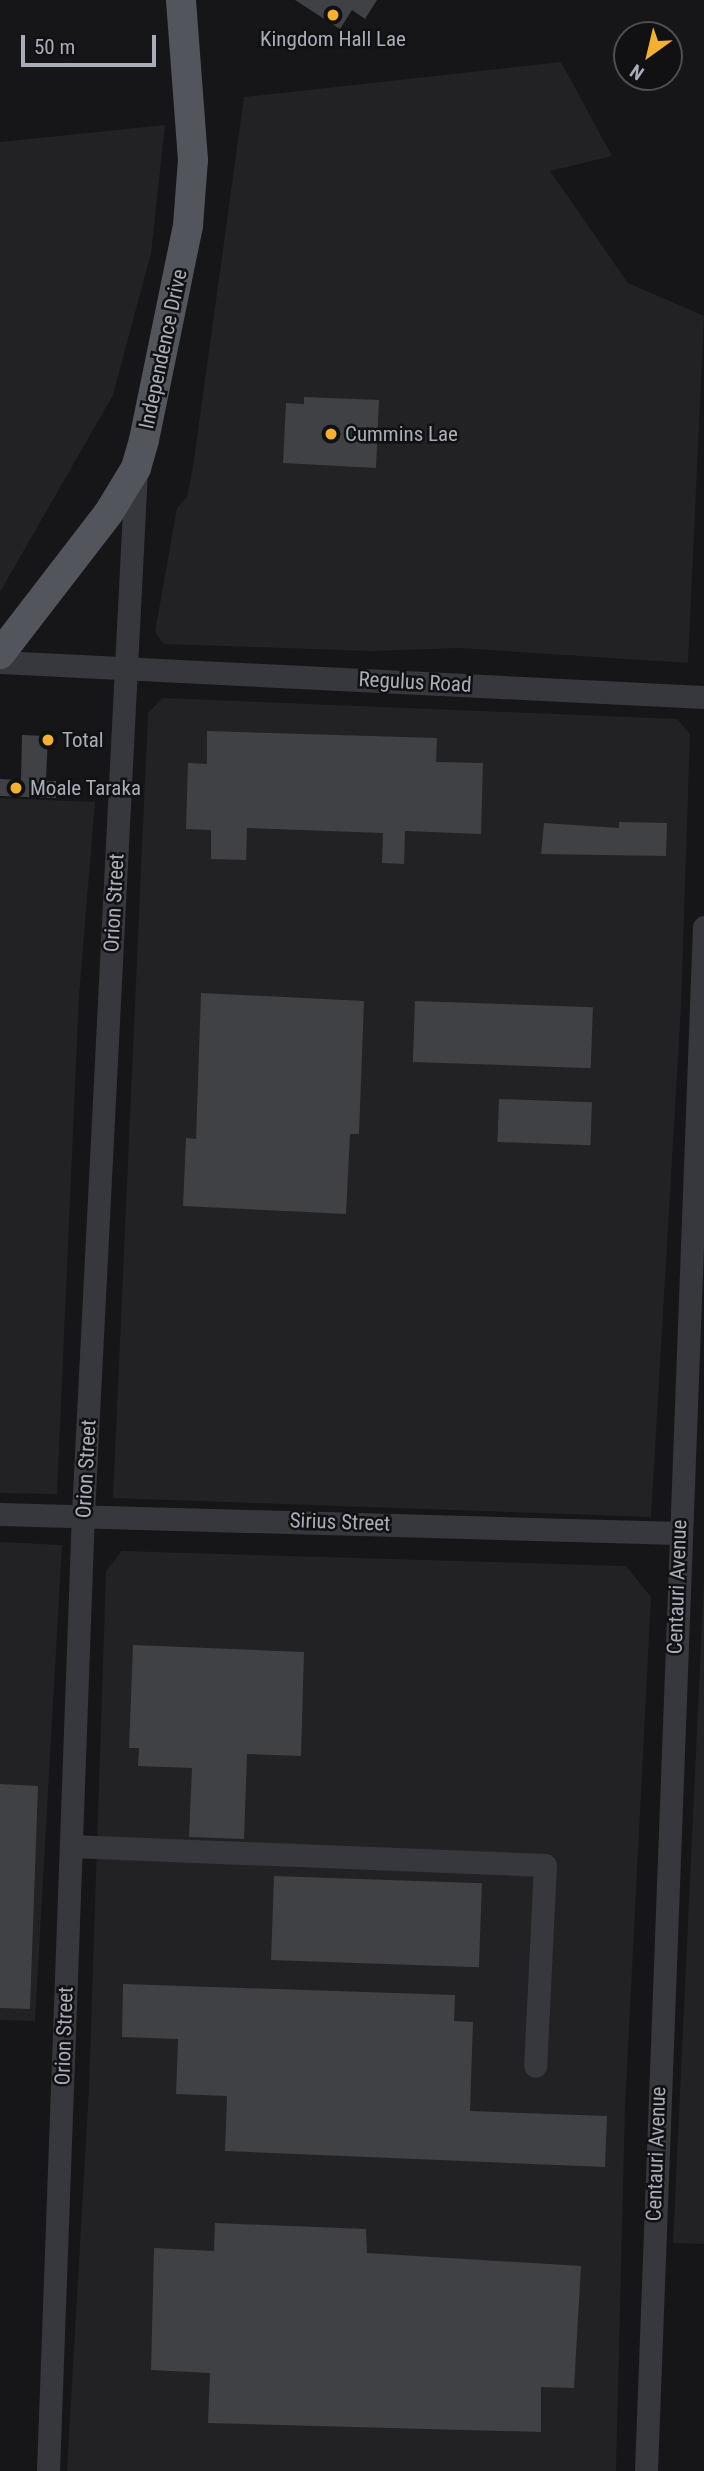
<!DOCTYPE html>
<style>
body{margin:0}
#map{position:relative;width:704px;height:2471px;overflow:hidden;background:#161618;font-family:"Roboto Condensed",sans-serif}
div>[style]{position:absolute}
.built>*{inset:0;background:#222225}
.building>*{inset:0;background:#404145;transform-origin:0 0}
.minor>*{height:23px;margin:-11.5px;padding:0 11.5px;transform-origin:11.5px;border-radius:11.5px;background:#37383d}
.major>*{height:30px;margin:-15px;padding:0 15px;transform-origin:15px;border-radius:15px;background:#53555c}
.dots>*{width:19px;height:19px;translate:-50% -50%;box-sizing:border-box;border:4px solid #111113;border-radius:50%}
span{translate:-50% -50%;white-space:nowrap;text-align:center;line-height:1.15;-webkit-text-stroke:5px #111113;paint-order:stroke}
.poi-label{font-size:21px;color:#a8adb8}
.left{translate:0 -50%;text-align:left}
.street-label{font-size:21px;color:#a8adb8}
.north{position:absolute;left:613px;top:21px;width:70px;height:70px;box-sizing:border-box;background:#111113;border:2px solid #4d4f55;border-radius:50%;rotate:214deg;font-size:19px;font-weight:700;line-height:28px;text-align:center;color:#a8adb8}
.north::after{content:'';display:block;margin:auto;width:24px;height:32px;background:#f2b134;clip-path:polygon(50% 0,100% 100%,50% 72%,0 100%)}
.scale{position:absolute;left:21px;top:35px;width:135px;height:32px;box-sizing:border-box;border:4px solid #a8adb8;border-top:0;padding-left:9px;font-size:21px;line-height:24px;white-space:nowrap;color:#a8adb8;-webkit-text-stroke:5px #111113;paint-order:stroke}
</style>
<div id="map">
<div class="built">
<div style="clip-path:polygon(561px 62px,612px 156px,550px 171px,628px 283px,704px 316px,688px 663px,460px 648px,372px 651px,164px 644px,155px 632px,177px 508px,187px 497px,193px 467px,244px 97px)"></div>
<div style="clip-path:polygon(165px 125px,151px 253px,113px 395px,0 592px,0 142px)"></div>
<div style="clip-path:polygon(162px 698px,677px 719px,690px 734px,681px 1006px,651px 1517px,113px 1498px,148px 713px)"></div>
<div style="clip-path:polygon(0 798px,95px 802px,79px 996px,57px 1494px,0 1493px)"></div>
<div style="clip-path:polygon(0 1542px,62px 1545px,35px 2021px,0 2020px)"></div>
<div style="clip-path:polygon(122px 1551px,626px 1566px,651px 1597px,625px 2107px,616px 2471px,67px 2471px,89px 2087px,106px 1571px)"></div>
<div style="clip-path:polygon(704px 1580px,704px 2244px,673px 2243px)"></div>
</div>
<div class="building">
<div style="clip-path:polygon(295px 0,377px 0,365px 19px,352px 10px,340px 29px)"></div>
<div style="clip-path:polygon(304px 397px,379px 400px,376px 468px,283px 463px,286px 403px,304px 404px)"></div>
<div style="clip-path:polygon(207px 731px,437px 738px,436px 762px,483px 763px,481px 834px,405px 831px,404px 864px,382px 863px,383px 833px,247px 828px,246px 860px,211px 859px,211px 830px,186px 829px,188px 763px,207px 764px)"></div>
<div style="clip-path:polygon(22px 735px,48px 736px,46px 781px,56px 781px,56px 798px,0 796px,0 779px,21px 780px)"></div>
<div style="clip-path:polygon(619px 822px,667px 823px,666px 856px,541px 854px,544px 823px,619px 828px)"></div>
<div style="clip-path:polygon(201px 993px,364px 1001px,359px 1134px,350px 1134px,346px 1214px,183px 1206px,186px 1138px,196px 1139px)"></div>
<div style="left:415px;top:1001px;width:178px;height:61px;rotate:2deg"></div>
<div style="left:499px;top:1099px;width:93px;height:43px;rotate:2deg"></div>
<div style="clip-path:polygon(133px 1645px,304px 1652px,301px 1756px,247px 1754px,244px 1839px,189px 1837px,192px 1768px,138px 1766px,139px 1748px,129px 1748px)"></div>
<div style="clip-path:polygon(0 1784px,38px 1786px,30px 2009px,0 2008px)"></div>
<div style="left:274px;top:1876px;width:208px;height:84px;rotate:2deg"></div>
<div style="clip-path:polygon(123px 1984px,455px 1995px,454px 2021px,473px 2022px,470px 2111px,607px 2116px,605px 2167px,225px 2151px,227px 2096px,176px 2094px,178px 2039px,122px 2037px)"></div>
<div style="clip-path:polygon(215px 2223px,366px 2229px,367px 2253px,581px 2266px,574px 2388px,541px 2387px,541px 2432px,208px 2423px,210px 2373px,151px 2370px,154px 2248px,214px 2251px)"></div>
</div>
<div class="minor">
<div style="left:0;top:662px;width:705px;rotate:2.85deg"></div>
<div style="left:0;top:1514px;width:679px;rotate:1.6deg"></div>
<div style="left:71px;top:1846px;width:474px;rotate:2.3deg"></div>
<div style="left:545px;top:1865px;width:201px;rotate:92.8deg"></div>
<div style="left:48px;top:2471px;width:959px;rotate:-87.91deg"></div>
<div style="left:83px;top:1513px;width:1043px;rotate:-87.09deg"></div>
<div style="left:646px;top:2471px;width:1545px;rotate:-87.85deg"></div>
</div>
<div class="major">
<div style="left:0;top:654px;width:177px;rotate:-52.4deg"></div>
<div style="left:108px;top:514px;width:54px;rotate:-58.7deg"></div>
<div style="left:136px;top:468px;width:29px;rotate:-74deg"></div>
<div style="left:144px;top:440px;width:218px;rotate:-78.4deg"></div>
<div style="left:188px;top:226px;width:66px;rotate:-85.7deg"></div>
<div style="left:193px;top:160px;width:160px;rotate:-94.3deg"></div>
</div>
<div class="dots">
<div style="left:333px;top:15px;background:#f2b134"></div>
<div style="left:331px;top:434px;background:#f2b134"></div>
<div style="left:48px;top:740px;background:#f2b134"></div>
<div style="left:16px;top:788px;background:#f2b134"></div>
</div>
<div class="poi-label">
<span style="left:333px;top:39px">Kingdom Hall Lae</span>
<span class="left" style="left:345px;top:434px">Cummins Lae</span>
<span class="left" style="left:62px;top:740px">Total</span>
<span class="left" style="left:30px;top:788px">Moale Taraka</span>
</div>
<div class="street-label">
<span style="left:163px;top:349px;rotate:-78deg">Independence Drive</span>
<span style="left:415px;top:682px;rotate:3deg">Regulus Road</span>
<span style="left:114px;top:903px;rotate:-87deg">Orion Street</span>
<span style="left:86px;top:1469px;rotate:-87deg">Orion Street</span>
<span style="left:340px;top:1522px;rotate:2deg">Sirius Street</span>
<span style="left:677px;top:1587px;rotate:-88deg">Centauri Avenue</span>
<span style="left:64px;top:2036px;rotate:-88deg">Orion Street</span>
<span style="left:656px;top:2154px;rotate:-88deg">Centauri Avenue</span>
</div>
<div class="north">N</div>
<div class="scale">50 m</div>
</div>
